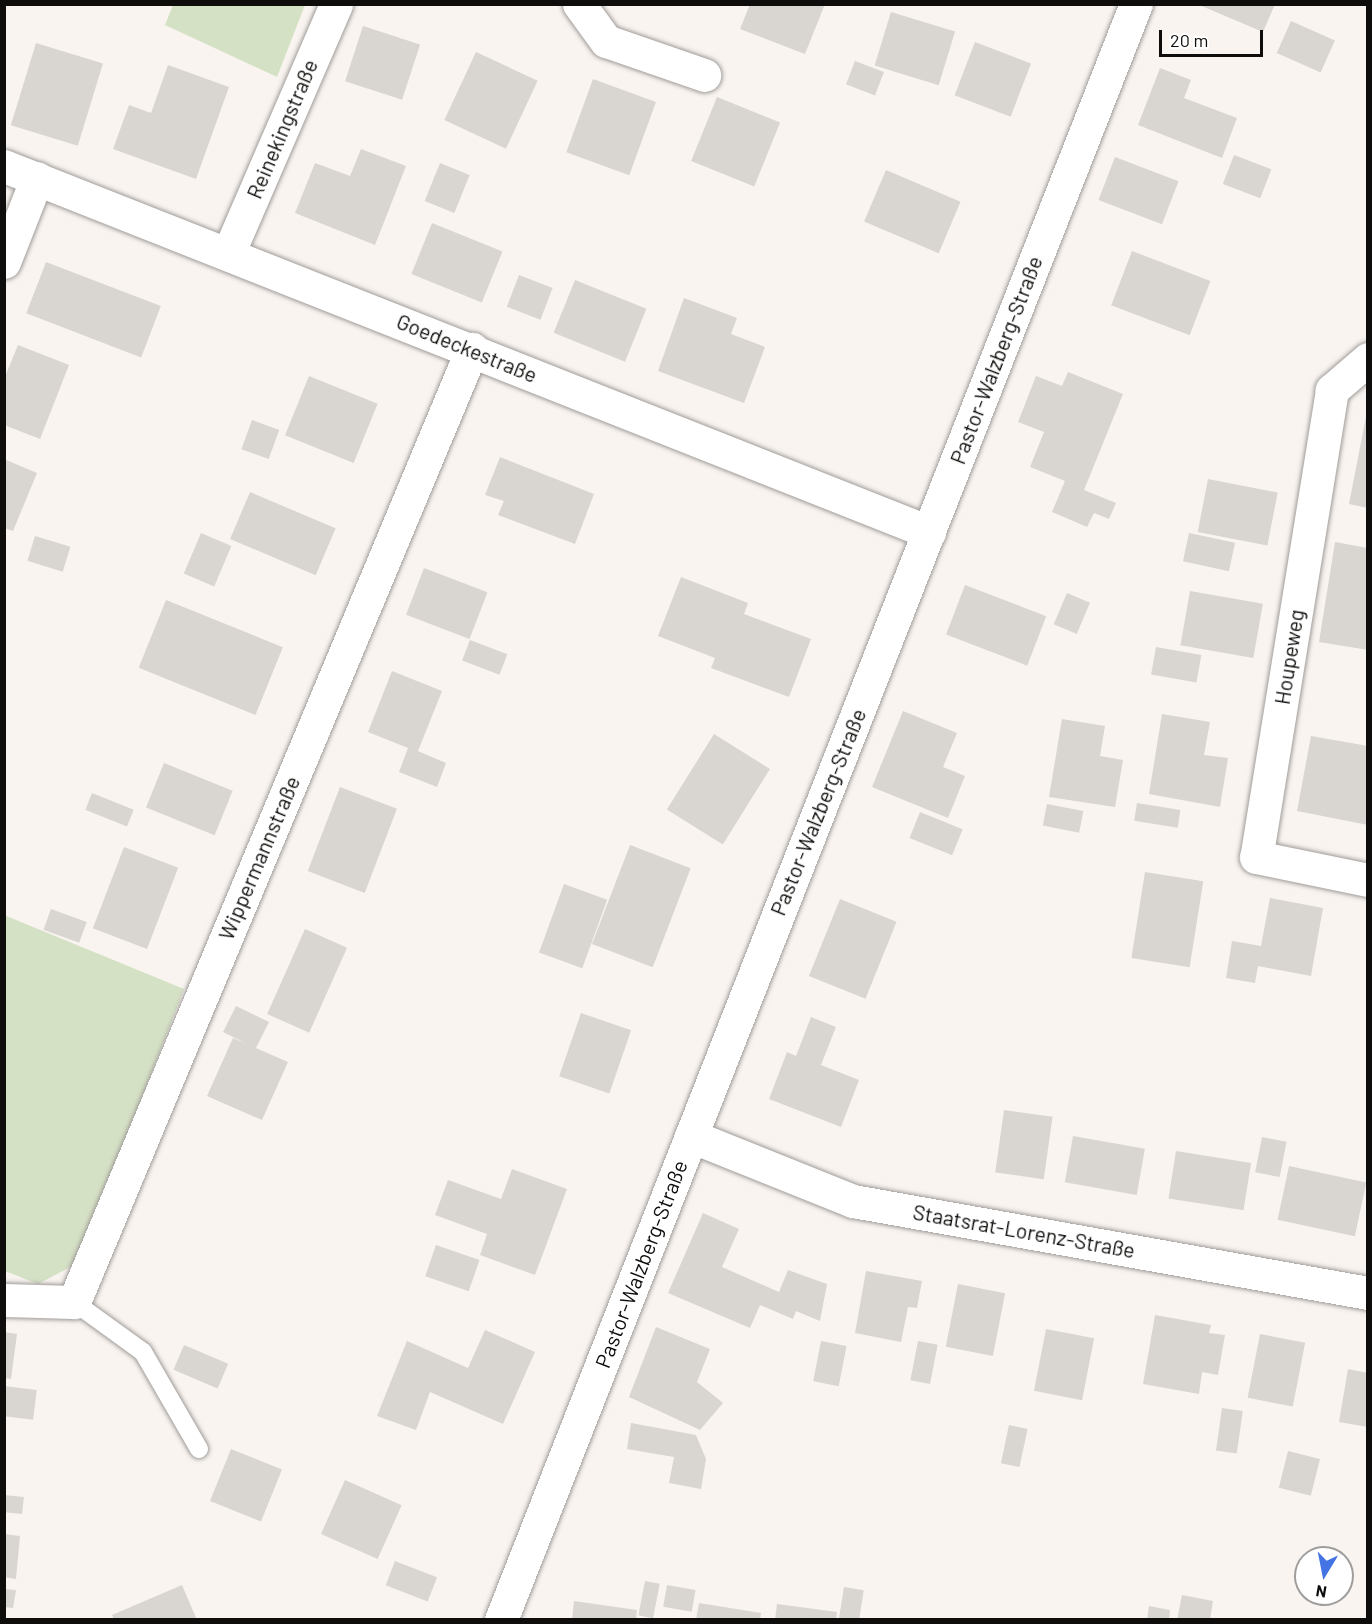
<!DOCTYPE html>
<meta charset="utf-8">
<style>
body{margin:0}
#map{position:relative;width:1372px;height:1624px;overflow:hidden;background:#f9f4f0;font-family:Barlow,sans-serif}
div>[style]{position:absolute}
.green>*{inset:0;background:#d5e1c5}
.building>*{inset:0;background:#d9d5d1;transform-origin:0 0}
.roads{filter:drop-shadow(0 0 2px #a09c99) drop-shadow(0 0 2px #a09c99)}
.lane>*{height:18px;margin:-9px;padding:0 9px;transform-origin:9px;border-radius:9px;background:#fff}
.street>*{height:33px;margin:-16.5px;padding:0 16.5px;transform-origin:16.5px;border-radius:16.5px;background:#fff}
span{translate:-50% -50%;white-space:nowrap;text-align:center;line-height:1.15;-webkit-text-stroke:6px #fff;paint-order:stroke}
.street-label{font-size:21px;color:#0e0d0b}
.frame{position:absolute;inset:0;border:6px solid #0e0d0b;pointer-events:none}
.north{position:absolute;left:1294px;top:1546px;width:60px;height:60px;box-sizing:border-box;background:#fff;border:2px solid #9f9e9d;border-radius:50%;rotate:190deg;font-size:16px;font-weight:700;line-height:24px;text-align:center;color:#0e0d0b}
.north::after{content:'';display:block;margin:auto;width:21px;height:27px;background:#4473e4;clip-path:polygon(50% 0,100% 100%,50% 72%,0 100%)}
.scale{position:absolute;left:1159px;top:30px;width:104px;height:27px;box-sizing:border-box;border:3px solid #0e0d0b;border-top:0;padding-left:8px;font-size:18px;line-height:21px;white-space:nowrap;color:#0e0d0b;-webkit-text-stroke:4px #fff;paint-order:stroke}
</style>
<div id="map">
<div class="green">
<div style="clip-path:polygon(173px 5px,173px 4px,305px 5px,277px 77px,165px 25px)"></div>
<div style="clip-path:polygon(4px 915px,184px 989px,78px 1263px,38px 1284px,5px 1271px)"></div>
</div>
<div class="building">
<div style="clip-path:polygon(750px 4px,825px 4px,805px 54px,740px 29px)"></div>
<div style="clip-path:polygon(1197px 4px,1275px 4px,1263px 32px)"></div>
<div style="left:891px;top:12px;width:67px;height:56px;rotate:17deg"></div>
<div style="left:1291px;top:21px;width:48px;height:35px;rotate:24deg"></div>
<div style="left:363px;top:26px;width:60px;height:58px;rotate:18deg"></div>
<div style="left:975px;top:42px;width:60px;height:57px;rotate:21deg"></div>
<div style="left:36px;top:43px;width:70px;height:86px;rotate:17deg"></div>
<div style="left:476px;top:52px;width:68px;height:75px;rotate:25deg"></div>
<div style="left:855px;top:61px;width:31px;height:25px;rotate:21deg"></div>
<div style="clip-path:polygon(168px 65px,229px 87px,196px 179px,113px 149px,129px 105px,151px 113px)"></div>
<div style="clip-path:polygon(1160px 68px,1191px 80px,1184px 98px,1237px 118px,1222px 158px,1138px 125px)"></div>
<div style="left:593px;top:79px;width:67px;height:78px;rotate:20deg"></div>
<div style="left:717px;top:97px;width:68px;height:69px;rotate:22deg"></div>
<div style="clip-path:polygon(361px 149px,406px 166px,375px 245px,295px 213px,315px 163px,350px 176px)"></div>
<div style="left:1234px;top:155px;width:40px;height:31px;rotate:21deg"></div>
<div style="left:1115px;top:157px;width:68px;height:46px;rotate:21deg"></div>
<div style="left:440px;top:163px;width:32px;height:41px;rotate:22deg"></div>
<div style="left:886px;top:170px;width:81px;height:56px;rotate:23deg"></div>
<div style="left:432px;top:223px;width:76px;height:55px;rotate:22deg"></div>
<div style="left:1132px;top:251px;width:84px;height:58px;rotate:21deg"></div>
<div style="left:46px;top:262px;width:123px;height:55px;rotate:21deg"></div>
<div style="left:519px;top:275px;width:36px;height:34px;rotate:21deg"></div>
<div style="left:575px;top:280px;width:77px;height:57px;rotate:22deg"></div>
<div style="clip-path:polygon(684px 298px,737px 318px,731px 334px,765px 347px,744px 403px,658px 371px)"></div>
<div style="clip-path:polygon(18px 345px,69px 365px,40px 439px,4px 425px,4px 379px)"></div>
<div style="clip-path:polygon(1068px 372px,1123px 394px,1084px 490px,1116px 503px,1109px 519px,1094px 513px,1087px 527px,1052px 512px,1065px 481px,1030px 467px,1044px 432px,1018px 422px,1036px 376px,1062px 386px)"></div>
<div style="left:309px;top:376px;width:74px;height:64px;rotate:22deg"></div>
<div style="clip-path:polygon(1368px 406px,1368px 508px,1349px 504px)"></div>
<div style="left:252px;top:420px;width:29px;height:31px;rotate:20deg"></div>
<div style="clip-path:polygon(500px 457px,594px 494px,575px 544px,498px 515px,504px 501px,485px 495px)"></div>
<div style="clip-path:polygon(4px 459px,37px 473px,13px 531px,4px 528px)"></div>
<div style="left:1208px;top:479px;width:71px;height:54px;rotate:11deg"></div>
<div style="left:250px;top:492px;width:93px;height:51px;rotate:23deg"></div>
<div style="left:201px;top:533px;width:33px;height:44px;rotate:23deg"></div>
<div style="left:1189px;top:533px;width:47px;height:29px;rotate:12deg"></div>
<div style="left:35px;top:536px;width:37px;height:26px;rotate:17deg"></div>
<div style="clip-path:polygon(1335px 542px,1368px 548px,1368px 650px,1319px 642px)"></div>
<div style="left:424px;top:568px;width:68px;height:50px;rotate:21deg"></div>
<div style="clip-path:polygon(681px 577px,748px 603px,744px 614px,811px 639px,789px 697px,711px 668px,715px 658px,658px 636px)"></div>
<div style="left:965px;top:585px;width:87px;height:53px;rotate:21deg"></div>
<div style="left:1190px;top:591px;width:74px;height:55px;rotate:10deg"></div>
<div style="left:1067px;top:593px;width:25px;height:34px;rotate:23deg"></div>
<div style="left:166px;top:600px;width:126px;height:73px;rotate:22deg"></div>
<div style="left:470px;top:640px;width:40px;height:22px;rotate:21deg"></div>
<div style="left:1156px;top:647px;width:46px;height:28px;rotate:10deg"></div>
<div style="clip-path:polygon(392px 671px,442px 691px,418px 751px,446px 763px,437px 787px,399px 772px,408px 748px,368px 732px)"></div>
<div style="clip-path:polygon(903px 711px,957px 733px,943px 767px,965px 776px,948px 818px,872px 787px)"></div>
<div style="clip-path:polygon(1162px 714px,1210px 722px,1204px 755px,1228px 758px,1220px 807px,1149px 794px)"></div>
<div style="clip-path:polygon(1062px 719px,1105px 726px,1100px 756px,1123px 760px,1115px 807px,1049px 797px)"></div>
<div style="left:714px;top:734px;width:66px;height:89px;rotate:32deg"></div>
<div style="clip-path:polygon(1311px 736px,1368px 746px,1368px 825px,1297px 811px)"></div>
<div style="left:164px;top:763px;width:74px;height:48px;rotate:22deg"></div>
<div style="left:340px;top:787px;width:61px;height:90px;rotate:21deg"></div>
<div style="left:92px;top:793px;width:45px;height:18px;rotate:22deg"></div>
<div style="left:1137px;top:803px;width:44px;height:18px;rotate:9deg"></div>
<div style="left:1047px;top:804px;width:37px;height:22px;rotate:11deg"></div>
<div style="left:920px;top:812px;width:46px;height:28px;rotate:22deg"></div>
<div style="left:630px;top:845px;width:65px;height:106px;rotate:21deg"></div>
<div style="left:124px;top:847px;width:58px;height:87px;rotate:21deg"></div>
<div style="left:1145px;top:872px;width:59px;height:87px;rotate:9deg"></div>
<div style="left:564px;top:884px;width:46px;height:73px;rotate:20deg"></div>
<div style="clip-path:polygon(1270px 898px,1323px 908px,1311px 976px,1258px 966px,1255px 983px,1226px 978px,1232px 941px,1261px 946px)"></div>
<div style="left:840px;top:899px;width:61px;height:83px;rotate:22deg"></div>
<div style="left:51px;top:909px;width:38px;height:22px;rotate:20deg"></div>
<div style="left:305px;top:929px;width:46px;height:93px;rotate:24deg"></div>
<div style="clip-path:polygon(236px 1006px,269px 1022px,256px 1048px,288px 1062px,262px 1120px,207px 1096px,233px 1038px,247px 1044px,223px 1032px)"></div>
<div style="left:581px;top:1013px;width:53px;height:67px;rotate:19deg"></div>
<div style="clip-path:polygon(811px 1017px,836px 1027px,821px 1065px,859px 1080px,841px 1127px,769px 1099px,787px 1052px,796px 1056px)"></div>
<div style="left:1004px;top:1110px;width:49px;height:63px;rotate:8deg"></div>
<div style="left:1073px;top:1136px;width:73px;height:47px;rotate:10deg"></div>
<div style="left:1262px;top:1137px;width:25px;height:36px;rotate:11deg"></div>
<div style="left:1176px;top:1151px;width:76px;height:48px;rotate:9deg"></div>
<div style="left:1289px;top:1166px;width:79px;height:55px;rotate:12deg"></div>
<div style="clip-path:polygon(512px 1169px,567px 1189px,535px 1275px,480px 1255px,487px 1234px,435px 1215px,448px 1180px,501px 1199px)"></div>
<div style="clip-path:polygon(703px 1213px,739px 1229px,722px 1267px,779px 1292px,788px 1270px,827px 1284px,820px 1321px,796px 1311px,793px 1319px,760px 1305px,750px 1328px,668px 1293px)"></div>
<div style="left:436px;top:1245px;width:46px;height:33px;rotate:19deg"></div>
<div style="clip-path:polygon(866px 1271px,922px 1281px,917px 1308px,908px 1307px,901px 1342px,855px 1333px)"></div>
<div style="left:958px;top:1284px;width:48px;height:64px;rotate:11deg"></div>
<div style="clip-path:polygon(1155px 1315px,1211px 1325px,1209px 1333px,1225px 1335px,1218px 1375px,1202px 1372px,1199px 1394px,1143px 1384px)"></div>
<div style="clip-path:polygon(656px 1327px,710px 1349px,697px 1382px,723px 1403px,700px 1430px,629px 1397px)"></div>
<div style="left:1046px;top:1329px;width:49px;height:63px;rotate:11deg"></div>
<div style="clip-path:polygon(485px 1330px,535px 1352px,503px 1424px,430px 1392px,416px 1430px,377px 1416px,407px 1341px,468px 1368px)"></div>
<div style="clip-path:polygon(4px 1332px,17px 1334px,11px 1379px,4px 1378px)"></div>
<div style="left:1260px;top:1334px;width:46px;height:65px;rotate:11deg"></div>
<div style="left:821px;top:1341px;width:26px;height:41px;rotate:11deg"></div>
<div style="left:918px;top:1341px;width:20px;height:40px;rotate:11deg"></div>
<div style="left:184px;top:1345px;width:48px;height:27px;rotate:23deg"></div>
<div style="clip-path:polygon(1348px 1369px,1368px 1373px,1368px 1427px,1339px 1422px)"></div>
<div style="left:4px;top:1386px;width:33px;height:30px;rotate:7deg"></div>
<div style="left:1222px;top:1408px;width:21px;height:43px;rotate:8deg"></div>
<div style="clip-path:polygon(631px 1423px,696px 1435px,706px 1459px,701px 1489px,669px 1483px,674px 1457px,627px 1449px)"></div>
<div style="left:1009px;top:1425px;width:19px;height:39px;rotate:12deg"></div>
<div style="left:231px;top:1449px;width:55px;height:56px;rotate:22deg"></div>
<div style="left:1288px;top:1451px;width:33px;height:38px;rotate:14deg"></div>
<div style="left:345px;top:1480px;width:62px;height:59px;rotate:24deg"></div>
<div style="left:4px;top:1495px;width:20px;height:17px;rotate:6deg"></div>
<div style="clip-path:polygon(4px 1534px,20px 1536px,16px 1579px,4px 1577px)"></div>
<div style="left:395px;top:1561px;width:45px;height:26px;rotate:21deg"></div>
<div style="left:645px;top:1581px;width:15px;height:35px;rotate:11deg"></div>
<div style="clip-path:polygon(182px 1585px,197px 1620px,114px 1620px,112px 1615px)"></div>
<div style="left:667px;top:1585px;width:29px;height:22px;rotate:10deg"></div>
<div style="left:844px;top:1587px;width:20px;height:33px;rotate:9deg"></div>
<div style="clip-path:polygon(4px 1589px,16px 1590px,13px 1608px,4px 1607px)"></div>
<div style="clip-path:polygon(1182px 1595px,1213px 1601px,1210px 1620px,1177px 1620px)"></div>
<div style="clip-path:polygon(574px 1601px,637px 1610px,636px 1620px,572px 1620px)"></div>
<div style="clip-path:polygon(699px 1603px,761px 1613px,760px 1620px,696px 1620px)"></div>
<div style="clip-path:polygon(777px 1604px,837px 1612px,836px 1620px,775px 1620px)"></div>
<div style="clip-path:polygon(1149px 1606px,1170px 1610px,1169px 1620px,1147px 1620px)"></div>
</div>
<div class="roads">
<div class="lane">
<div style="left:74px;top:1302px;width:85px;rotate:35.9deg"></div>
<div style="left:143px;top:1352px;width:112px;rotate:60deg"></div>
</div>
<div class="street">
<div style="left:579px;top:4px;width:46px;rotate:53.9deg"></div>
<div style="left:606px;top:41px;width:104px;rotate:19.1deg"></div>
<div style="left:4px;top:166px;width:995px;rotate:21.59deg"></div>
<div style="left:228px;top:254px;width:272px;rotate:-66.6deg"></div>
<div style="left:4px;top:262px;width:90px;rotate:-68.6deg"></div>
<div style="left:1368px;top:359px;width:48px;rotate:139.3deg"></div>
<div style="left:1332px;top:390px;width:473px;rotate:99.2deg"></div>
<div style="left:1256px;top:857px;width:114px;rotate:11.6deg"></div>
<div style="left:691px;top:1136px;width:175px;rotate:21.9deg"></div>
<div style="left:853px;top:1201px;width:523px;rotate:10.13deg"></div>
<div style="left:4px;top:1300px;width:70px;rotate:1.6deg"></div>
<div style="left:74px;top:1302px;width:1033px;rotate:-67.33deg"></div>
<div style="left:501px;top:1620px;width:1736px;rotate:-68.55deg"></div>
</div>
</div>
<div class="street-label">
<span style="left:282px;top:129px;rotate:-67deg">Reinekingstraße</span>
<span style="left:467px;top:348px;rotate:22deg">Goedeckestraße</span>
<span style="left:996px;top:360px;rotate:-69deg">Pastor-Walzberg-Straße</span>
<span style="left:1289px;top:657px;rotate:-81deg">Houpeweg</span>
<span style="left:818px;top:812px;rotate:-68deg">Pastor-Walzberg-Straße</span>
<span style="left:259px;top:858px;rotate:-67deg">Wippermannstraße</span>
<span style="left:1024px;top:1231px;rotate:10deg">Staatsrat-Lorenz-Straße</span>
<span style="left:641px;top:1264px;rotate:-69deg">Pastor-Walzberg-Straße</span>
</div>
<div class="frame"></div>
<div class="north">N</div>
<div class="scale">20 m</div>
</div>
